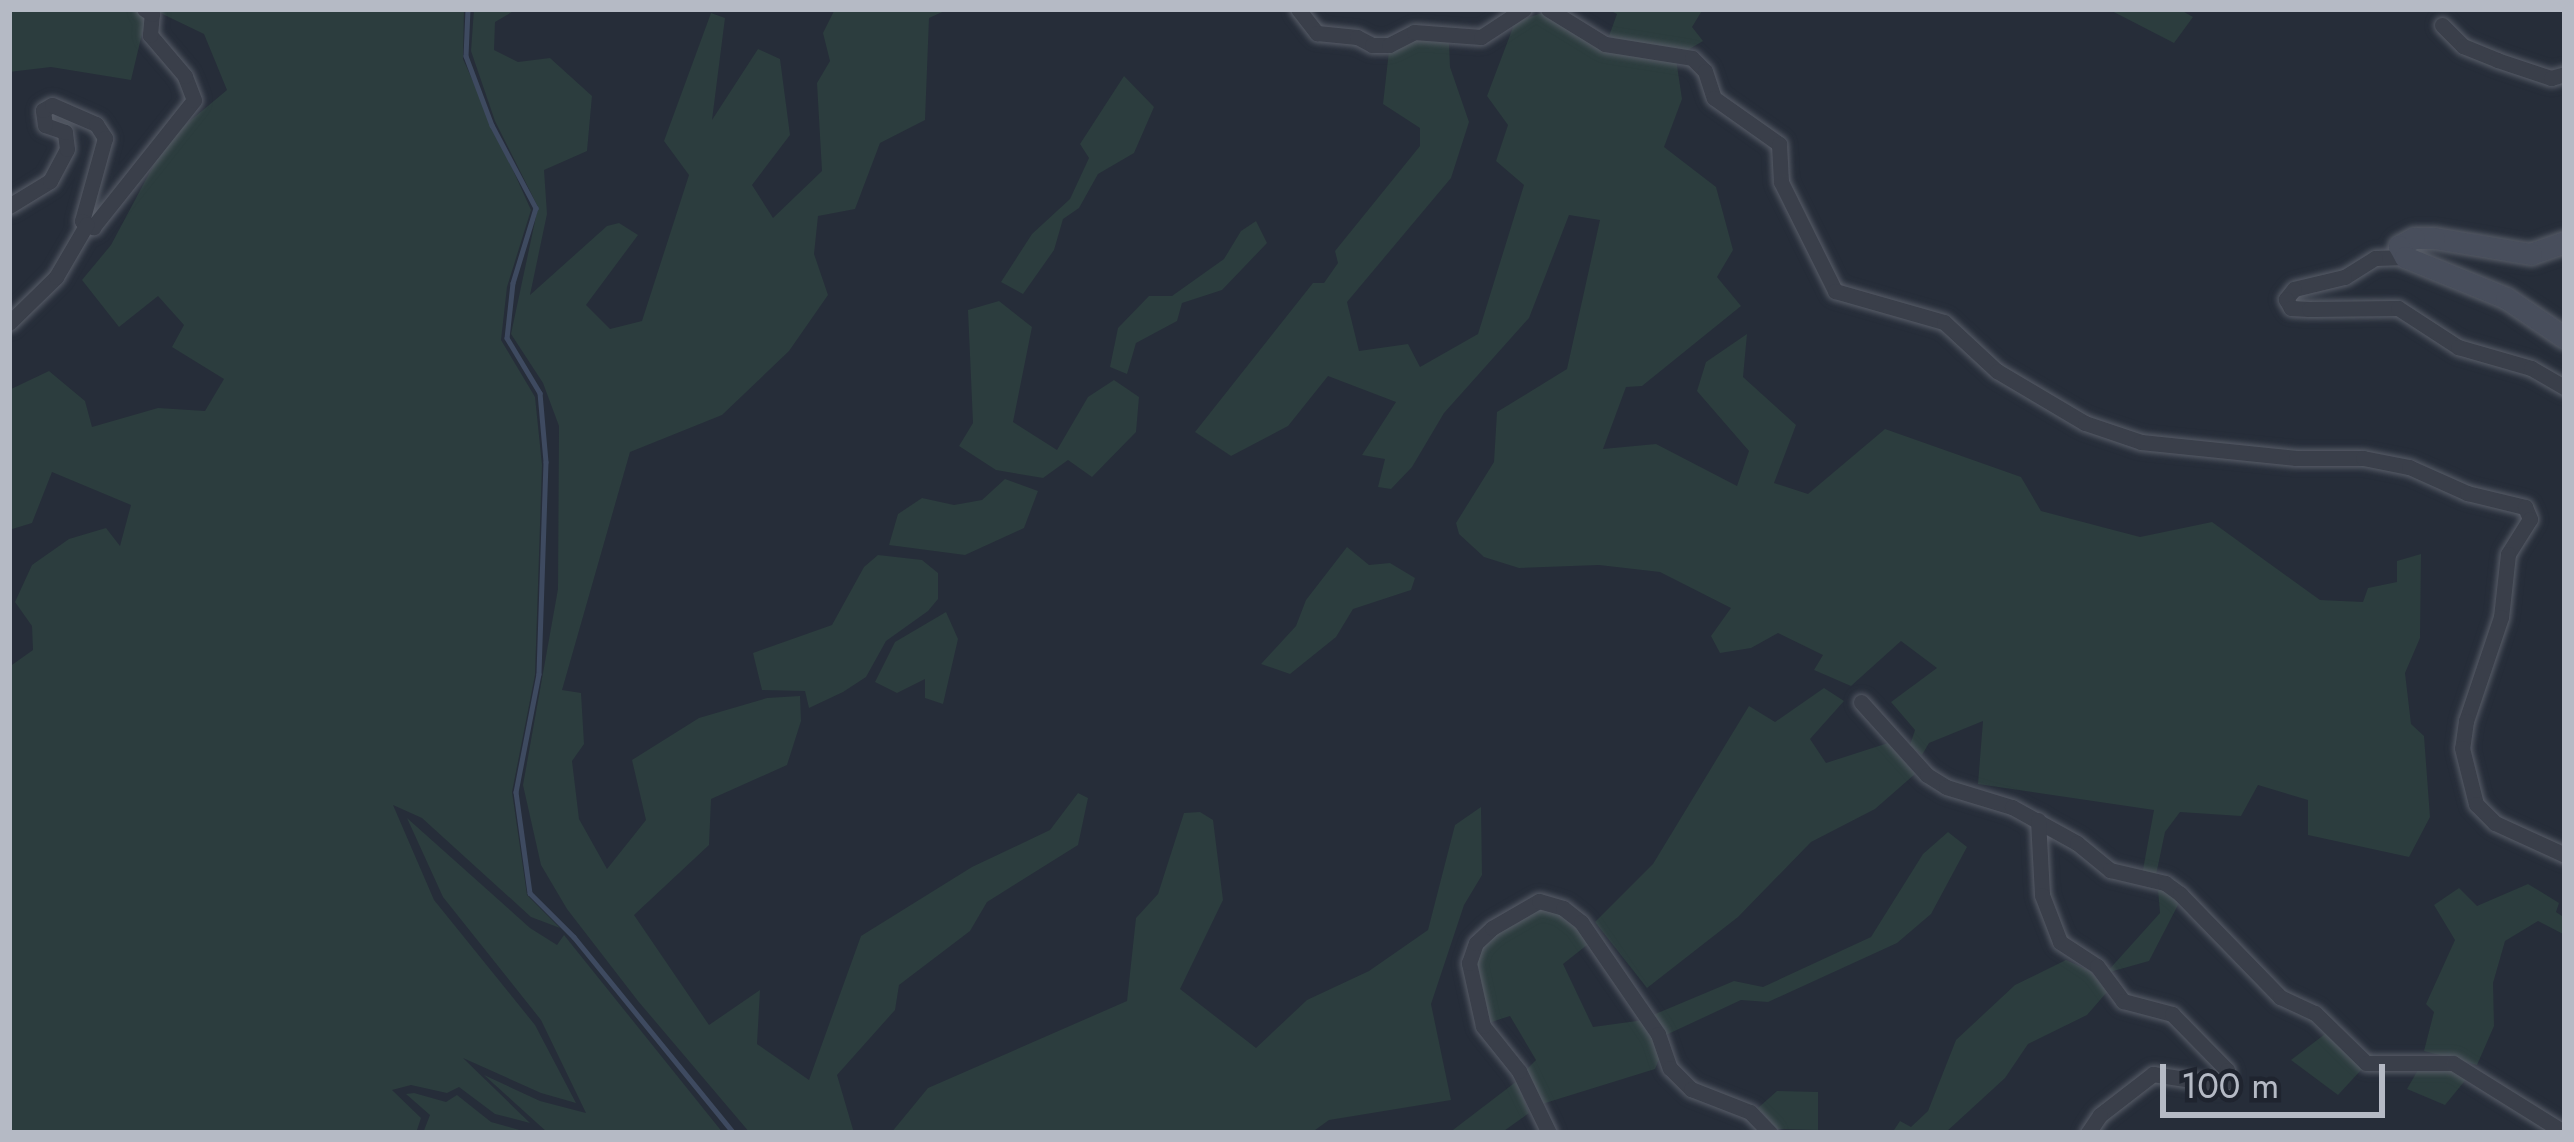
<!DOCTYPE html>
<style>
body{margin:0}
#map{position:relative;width:2574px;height:1142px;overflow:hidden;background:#262d39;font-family:Jost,sans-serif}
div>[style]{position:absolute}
.green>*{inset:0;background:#2c3d3e}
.stream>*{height:4.5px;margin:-2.25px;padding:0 2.25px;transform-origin:2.25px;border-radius:2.25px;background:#3e4a60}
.roads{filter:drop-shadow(0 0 3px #585d68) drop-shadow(0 0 3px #585d68)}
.minor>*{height:15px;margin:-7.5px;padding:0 7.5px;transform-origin:7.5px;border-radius:7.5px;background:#3a3f4a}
.secondary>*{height:21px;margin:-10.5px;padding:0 10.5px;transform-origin:10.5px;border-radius:10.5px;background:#484e5c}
span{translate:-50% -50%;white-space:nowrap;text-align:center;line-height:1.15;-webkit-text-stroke:9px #1f242f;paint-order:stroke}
.frame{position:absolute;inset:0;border:12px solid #b5bac5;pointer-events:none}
.scale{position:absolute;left:2160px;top:1064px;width:225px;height:54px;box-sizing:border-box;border:6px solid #b5bac5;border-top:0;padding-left:15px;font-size:36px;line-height:42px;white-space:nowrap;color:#b5bac5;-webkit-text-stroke:9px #1f242f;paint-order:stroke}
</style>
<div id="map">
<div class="green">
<div style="clip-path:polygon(9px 9px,132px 9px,146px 17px,131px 80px,51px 67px,9px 72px)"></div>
<div style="clip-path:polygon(152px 9px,464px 9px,463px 59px,531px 210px,507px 287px,501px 340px,535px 397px,542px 465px,535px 675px,512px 792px,527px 895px,560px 928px,531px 917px,422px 818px,393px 805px,434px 900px,535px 1025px,576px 1103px,541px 1093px,463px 1058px,530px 1123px,495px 1114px,459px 1087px,447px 1093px,411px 1085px,392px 1090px,421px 1118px,416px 1133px,9px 1133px,9px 667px,33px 650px,32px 626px,15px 602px,32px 565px,69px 539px,106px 528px,120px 546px,131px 505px,52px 472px,32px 523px,9px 530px,9px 390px,49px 371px,85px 401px,92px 427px,158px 408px,205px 411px,224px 379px,172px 347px,184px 325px,158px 296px,119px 327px,82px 280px,111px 245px,167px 140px,227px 90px,204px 34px)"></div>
<div style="clip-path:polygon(474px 9px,517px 9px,495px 22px,494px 50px,518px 62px,550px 58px,592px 96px,587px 151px,544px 170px,547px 214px,530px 295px,607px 226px,619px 223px,638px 235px,586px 305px,610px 329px,642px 321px,689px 175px,664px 141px,711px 13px,725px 18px,712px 120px,758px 49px,780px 59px,790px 135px,752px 185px,773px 218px,822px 171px,817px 83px,830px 61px,823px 33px,835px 9px,949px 9px,929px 18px,925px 120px,880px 143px,855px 209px,818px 216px,814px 254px,828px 295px,789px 351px,722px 415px,630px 452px,562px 690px,581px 693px,584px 744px,572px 761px,579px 819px,607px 869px,646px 820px,632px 760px,699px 718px,767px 698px,800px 696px,801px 721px,787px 765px,711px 799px,709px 845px,634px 915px,709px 1025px,760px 990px,757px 1044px,809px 1080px,861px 936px,972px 867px,1050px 830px,1078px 793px,1088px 798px,1078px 845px,987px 902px,970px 931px,899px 985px,895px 1010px,837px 1075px,854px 1133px,750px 1133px,638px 1001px,567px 909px,541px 865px,523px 785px,558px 589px,559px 426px,543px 383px,511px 334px,538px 207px,495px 121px,471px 51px)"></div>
<div style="clip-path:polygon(1607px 9px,1703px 9px,1692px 27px,1703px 41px,1686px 51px,1628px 44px,1609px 36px,1617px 14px)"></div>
<div style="clip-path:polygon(2108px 9px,2179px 9px,2193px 17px,2174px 43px)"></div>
<div style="clip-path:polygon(1545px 12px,1571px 31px,1676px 59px,1682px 99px,1664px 147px,1716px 187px,1733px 250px,1717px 277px,1741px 306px,1642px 386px,1626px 387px,1603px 449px,1656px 444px,1737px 486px,1749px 451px,1697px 391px,1706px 362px,1747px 334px,1743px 377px,1796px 425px,1774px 483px,1808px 494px,1885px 429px,2021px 477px,2041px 511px,2140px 537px,2212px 522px,2320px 600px,2363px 602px,2368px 588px,2397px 582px,2397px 561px,2421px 554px,2420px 638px,2405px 673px,2411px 724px,2424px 736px,2430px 817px,2409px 857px,2308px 835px,2308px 800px,2258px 785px,2241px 816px,2180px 812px,2165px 832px,2156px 875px,2142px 875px,2154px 810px,1978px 784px,1983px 721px,1929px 743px,1922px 755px,1910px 745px,1915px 730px,1891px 702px,1937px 668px,1901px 641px,1851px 686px,1814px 670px,1823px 655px,1778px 633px,1751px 648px,1720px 653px,1711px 636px,1731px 608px,1660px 572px,1599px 565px,1519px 568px,1484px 557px,1459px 534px,1456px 523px,1494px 462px,1497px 412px,1567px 369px,1600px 220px,1569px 215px,1529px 318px,1444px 413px,1412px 467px,1391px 489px,1378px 487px,1385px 459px,1362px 455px,1396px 402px,1328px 376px,1288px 426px,1231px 456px,1195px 432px,1313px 283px,1324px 283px,1338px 263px,1335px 251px,1420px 146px,1420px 128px,1383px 104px,1389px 51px,1419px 38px,1449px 43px,1450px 67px,1469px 122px,1451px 178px,1347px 302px,1359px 351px,1408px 344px,1420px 367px,1478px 334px,1524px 185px,1496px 161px,1508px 125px,1487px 96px,1515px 22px)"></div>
<div style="clip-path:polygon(1124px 76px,1154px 107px,1134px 153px,1098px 174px,1079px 208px,1063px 219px,1054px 250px,1023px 294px,1001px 282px,1032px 234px,1070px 199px,1089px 158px,1080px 144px)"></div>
<div style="clip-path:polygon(1256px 221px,1267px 243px,1222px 290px,1182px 303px,1177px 321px,1136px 343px,1127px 374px,1110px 367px,1118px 328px,1149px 296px,1172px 296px,1224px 259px,1241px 231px)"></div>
<div style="clip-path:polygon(999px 301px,1032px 327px,1013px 422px,1057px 450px,1088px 397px,1114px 380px,1139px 397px,1136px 432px,1092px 477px,1068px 460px,1043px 478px,996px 470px,959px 446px,973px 423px,968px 310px)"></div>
<div style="clip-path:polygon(1005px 479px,1038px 491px,1024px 528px,965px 555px,889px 545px,898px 514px,922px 498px,954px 505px,982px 500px)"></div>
<div style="clip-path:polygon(1347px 547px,1369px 565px,1390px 563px,1415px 578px,1411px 590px,1353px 609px,1336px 637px,1290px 674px,1261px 664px,1296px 626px,1306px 600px)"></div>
<div style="clip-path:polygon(878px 555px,922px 560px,938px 573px,938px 599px,928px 611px,886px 641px,866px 677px,843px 692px,809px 708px,805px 691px,762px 690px,753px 653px,832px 625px,864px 567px)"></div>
<div style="clip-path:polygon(946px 612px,958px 639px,943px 704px,925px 698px,925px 679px,897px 693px,875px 682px,895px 642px)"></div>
<div style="clip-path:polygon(1824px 688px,1844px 701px,1810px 739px,1826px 763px,1888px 743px,1915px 774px,1875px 809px,1811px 842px,1738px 917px,1647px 988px,1595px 922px,1653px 864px,1749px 706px,1775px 722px)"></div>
<div style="clip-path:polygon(1481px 807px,1482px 875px,1464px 905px,1431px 1004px,1451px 1100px,1329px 1120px,1311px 1133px,891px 1133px,928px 1088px,1127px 1001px,1136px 918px,1158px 894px,1184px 813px,1200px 812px,1213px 820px,1223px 900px,1180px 989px,1256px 1048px,1307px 1000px,1369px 971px,1428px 930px,1455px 825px)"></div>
<div style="clip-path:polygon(407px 818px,530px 928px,557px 945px,564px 935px,723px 1133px,548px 1133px,484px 1075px,540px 1101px,586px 1113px,541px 1020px,443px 897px)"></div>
<div style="clip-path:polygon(1948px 832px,1967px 847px,1931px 914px,1897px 943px,1768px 1002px,1741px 1000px,1666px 1035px,1653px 1015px,1734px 981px,1763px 987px,1871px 937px,1923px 854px)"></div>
<div style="clip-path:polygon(2528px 884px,2559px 903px,2556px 912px,2565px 918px,2565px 935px,2538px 921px,2505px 941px,2493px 983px,2494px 1026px,2477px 1065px,2424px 1051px,2434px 1012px,2426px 1004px,2455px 940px,2434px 905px,2459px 888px,2477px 906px)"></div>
<div style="clip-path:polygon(2158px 889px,2170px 892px,2179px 903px,2149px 961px,2106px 973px,2160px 913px)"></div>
<div style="clip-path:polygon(1532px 905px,1562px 912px,1592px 941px,1563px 964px,1593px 1027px,1644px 1020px,1662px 1052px,1655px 1069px,1542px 1104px,1524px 1072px,1536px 1060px,1510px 1016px,1485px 1024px,1473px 975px,1480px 944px)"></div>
<div style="clip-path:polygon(2066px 960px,2090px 971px,2107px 992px,2087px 1015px,2028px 1044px,2005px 1078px,1945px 1133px,1892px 1133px,1900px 1121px,1911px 1127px,1928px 1111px,1956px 1040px,2015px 985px)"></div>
<div style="clip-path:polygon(2329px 1031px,2362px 1069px,2338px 1095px,2291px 1060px)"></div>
<div style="clip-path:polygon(2422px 1063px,2451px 1066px,2468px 1077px,2445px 1105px,2407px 1089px)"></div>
<div style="clip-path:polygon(1517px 1081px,1529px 1113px,1501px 1133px,1449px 1133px)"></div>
<div style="clip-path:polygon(1777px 1091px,1818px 1092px,1818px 1130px,1777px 1129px,1758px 1108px)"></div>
<div style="clip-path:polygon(414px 1093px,446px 1102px,457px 1095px,491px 1122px,530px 1133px,423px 1133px,430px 1115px,406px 1094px)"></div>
</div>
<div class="stream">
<div style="left:468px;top:9px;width:47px;rotate:92.4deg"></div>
<div style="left:466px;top:56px;width:74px;rotate:69.4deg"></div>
<div style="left:492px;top:125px;width:94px;rotate:62.1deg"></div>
<div style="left:536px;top:208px;width:78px;rotate:107deg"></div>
<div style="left:513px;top:283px;width:55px;rotate:96.2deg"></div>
<div style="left:507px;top:338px;width:64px;rotate:59deg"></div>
<div style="left:540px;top:393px;width:69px;rotate:85deg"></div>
<div style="left:546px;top:462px;width:212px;rotate:91.9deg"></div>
<div style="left:539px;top:674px;width:120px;rotate:101deg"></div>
<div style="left:516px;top:792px;width:102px;rotate:82.1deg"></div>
<div style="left:530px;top:893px;width:62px;rotate:45deg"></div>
<div style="left:574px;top:937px;width:253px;rotate:50.8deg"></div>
</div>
<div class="roads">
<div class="minor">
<div style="left:1298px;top:9px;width:31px;rotate:52deg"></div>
<div style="left:1317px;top:33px;width:40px;rotate:5.7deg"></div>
<div style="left:1357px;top:37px;width:17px;rotate:28deg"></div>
<div style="left:1372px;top:45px;width:17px"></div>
<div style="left:1389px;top:45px;width:28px;rotate:-27deg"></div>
<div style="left:1414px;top:32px;width:67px;rotate:4.3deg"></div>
<div style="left:1481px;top:37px;width:51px;rotate:-33.1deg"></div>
<div style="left:1548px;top:9px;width:67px;rotate:31.6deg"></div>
<div style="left:1605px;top:44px;width:88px;rotate:9.1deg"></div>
<div style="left:1692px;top:58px;width:18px;rotate:45deg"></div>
<div style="left:1705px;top:71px;width:28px;rotate:72deg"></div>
<div style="left:1714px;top:98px;width:80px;rotate:35.3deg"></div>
<div style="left:1779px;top:144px;width:38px;rotate:87deg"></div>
<div style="left:1781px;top:182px;width:122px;rotate:63.6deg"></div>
<div style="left:1835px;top:291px;width:113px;rotate:15.9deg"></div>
<div style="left:1944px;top:322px;width:72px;rotate:42.8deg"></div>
<div style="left:1997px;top:371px;width:102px;rotate:30.6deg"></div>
<div style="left:2085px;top:423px;width:59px;rotate:18.7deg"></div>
<div style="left:2141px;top:442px;width:156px;rotate:5.9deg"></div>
<div style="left:2296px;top:458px;width:67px"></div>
<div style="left:2363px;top:458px;width:47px;rotate:11.1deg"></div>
<div style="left:2409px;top:467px;width:64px;rotate:24.1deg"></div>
<div style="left:2467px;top:493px;width:60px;rotate:13.6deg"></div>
<div style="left:2525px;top:507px;width:13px;rotate:67deg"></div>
<div style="left:2530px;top:519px;width:41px;rotate:122.2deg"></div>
<div style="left:2508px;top:554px;width:63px;rotate:96.3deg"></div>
<div style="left:2501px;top:617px;width:110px;rotate:108.6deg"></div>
<div style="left:2466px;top:721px;width:27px;rotate:98deg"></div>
<div style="left:2462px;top:748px;width:58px;rotate:76deg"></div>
<div style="left:2476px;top:804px;width:27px;rotate:45deg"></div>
<div style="left:2495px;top:823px;width:77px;rotate:24.6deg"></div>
<div style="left:2442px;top:25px;width:30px;rotate:45deg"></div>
<div style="left:2463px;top:46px;width:37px;rotate:22deg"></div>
<div style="left:2497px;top:60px;width:57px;rotate:18.4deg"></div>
<div style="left:2551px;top:78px;width:15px;rotate:-16deg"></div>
<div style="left:9px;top:206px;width:48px;rotate:-31.4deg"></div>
<div style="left:50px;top:181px;width:36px;rotate:-62deg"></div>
<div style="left:67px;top:149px;width:17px;rotate:-97deg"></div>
<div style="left:65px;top:132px;width:21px;rotate:-161deg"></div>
<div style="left:45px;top:125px;width:15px;rotate:-98deg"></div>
<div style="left:43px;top:110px;width:10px;rotate:-29deg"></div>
<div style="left:52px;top:105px;width:48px;rotate:23.4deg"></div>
<div style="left:96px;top:124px;width:17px;rotate:57deg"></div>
<div style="left:105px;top:138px;width:86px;rotate:105.5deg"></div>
<div style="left:82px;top:221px;width:13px;rotate:29deg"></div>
<div style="left:93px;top:227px;width:162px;rotate:-51.5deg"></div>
<div style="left:194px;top:100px;width:26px;rotate:-111deg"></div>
<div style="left:185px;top:76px;width:54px;rotate:-130.5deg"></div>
<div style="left:150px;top:35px;width:21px;rotate:-85deg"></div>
<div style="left:152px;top:14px;width:9px;rotate:-148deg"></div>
<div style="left:2405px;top:257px;width:30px;rotate:178deg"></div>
<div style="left:2375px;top:258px;width:36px;rotate:148deg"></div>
<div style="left:2344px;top:277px;width:51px;rotate:166.5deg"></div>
<div style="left:2294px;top:289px;width:13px;rotate:129deg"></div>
<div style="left:2286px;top:299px;width:10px;rotate:61deg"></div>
<div style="left:2291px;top:308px;width:18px;rotate:3deg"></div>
<div style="left:2309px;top:309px;width:89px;rotate:-0.6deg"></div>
<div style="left:2398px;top:308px;width:72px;rotate:33deg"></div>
<div style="left:2458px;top:347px;width:76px;rotate:16deg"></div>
<div style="left:2531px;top:368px;width:39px;rotate:30deg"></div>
<div style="left:9px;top:323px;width:66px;rotate:-44.4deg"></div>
<div style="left:56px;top:277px;width:61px;rotate:-59.7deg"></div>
<div style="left:1861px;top:702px;width:98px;rotate:47.9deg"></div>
<div style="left:1927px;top:775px;width:22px;rotate:32deg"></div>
<div style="left:1946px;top:787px;width:69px;rotate:16.9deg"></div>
<div style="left:2012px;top:807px;width:74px;rotate:29deg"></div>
<div style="left:2077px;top:843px;width:43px;rotate:39.3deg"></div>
<div style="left:2110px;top:870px;width:57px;rotate:13.3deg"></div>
<div style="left:2165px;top:883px;width:19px;rotate:36deg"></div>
<div style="left:2180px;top:894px;width:144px;rotate:45.8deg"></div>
<div style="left:2280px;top:997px;width:38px;rotate:25deg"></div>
<div style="left:2315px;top:1013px;width:71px;rotate:44.4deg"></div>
<div style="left:2366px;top:1063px;width:87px"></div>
<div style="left:2453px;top:1063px;width:132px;rotate:32deg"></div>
<div style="left:2038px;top:820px;width:75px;rotate:86.9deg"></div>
<div style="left:2042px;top:895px;width:50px;rotate:69deg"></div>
<div style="left:2060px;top:942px;width:44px;rotate:33deg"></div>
<div style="left:2097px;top:966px;width:44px;rotate:53.4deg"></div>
<div style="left:2123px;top:1001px;width:51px;rotate:14.9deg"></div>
<div style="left:2172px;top:1014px;width:78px;rotate:45.5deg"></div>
<div style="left:2227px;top:1070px;width:11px;rotate:90deg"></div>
<div style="left:2227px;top:1081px;width:9px;rotate:162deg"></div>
<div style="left:2218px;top:1084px;width:66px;rotate:-171.3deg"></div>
<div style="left:2153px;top:1074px;width:67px;rotate:142.3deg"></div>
<div style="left:2100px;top:1115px;width:22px;rotate:124deg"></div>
<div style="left:1549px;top:1133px;width:69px;rotate:-115.8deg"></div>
<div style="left:1519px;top:1071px;width:58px;rotate:-128.7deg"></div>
<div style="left:1483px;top:1026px;width:65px;rotate:-102.5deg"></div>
<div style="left:1469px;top:963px;width:21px;rotate:-71deg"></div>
<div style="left:1476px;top:943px;width:22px;rotate:-43deg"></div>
<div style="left:1492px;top:928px;width:54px;rotate:-29.9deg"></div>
<div style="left:1539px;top:901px;width:25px;rotate:16deg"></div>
<div style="left:1563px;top:908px;width:23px;rotate:38deg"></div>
<div style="left:1581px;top:922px;width:136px;rotate:55.5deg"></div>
<div style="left:1658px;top:1034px;width:36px;rotate:71deg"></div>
<div style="left:1670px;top:1068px;width:30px;rotate:45deg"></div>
<div style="left:1691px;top:1089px;width:63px;rotate:21.3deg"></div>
<div style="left:1750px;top:1112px;width:29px;rotate:46deg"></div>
</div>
<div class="secondary">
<div style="left:2565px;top:242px;width:36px;rotate:161deg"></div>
<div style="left:2531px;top:254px;width:98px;rotate:-170.6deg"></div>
<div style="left:2434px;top:238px;width:20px;rotate:180deg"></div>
<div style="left:2414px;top:238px;width:17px;rotate:152deg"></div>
<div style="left:2399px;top:246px;width:13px;rotate:61deg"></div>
<div style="left:2405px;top:257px;width:109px;rotate:22.1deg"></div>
<div style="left:2506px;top:298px;width:71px;rotate:34.1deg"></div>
</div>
</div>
<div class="frame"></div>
<div class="scale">100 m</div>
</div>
